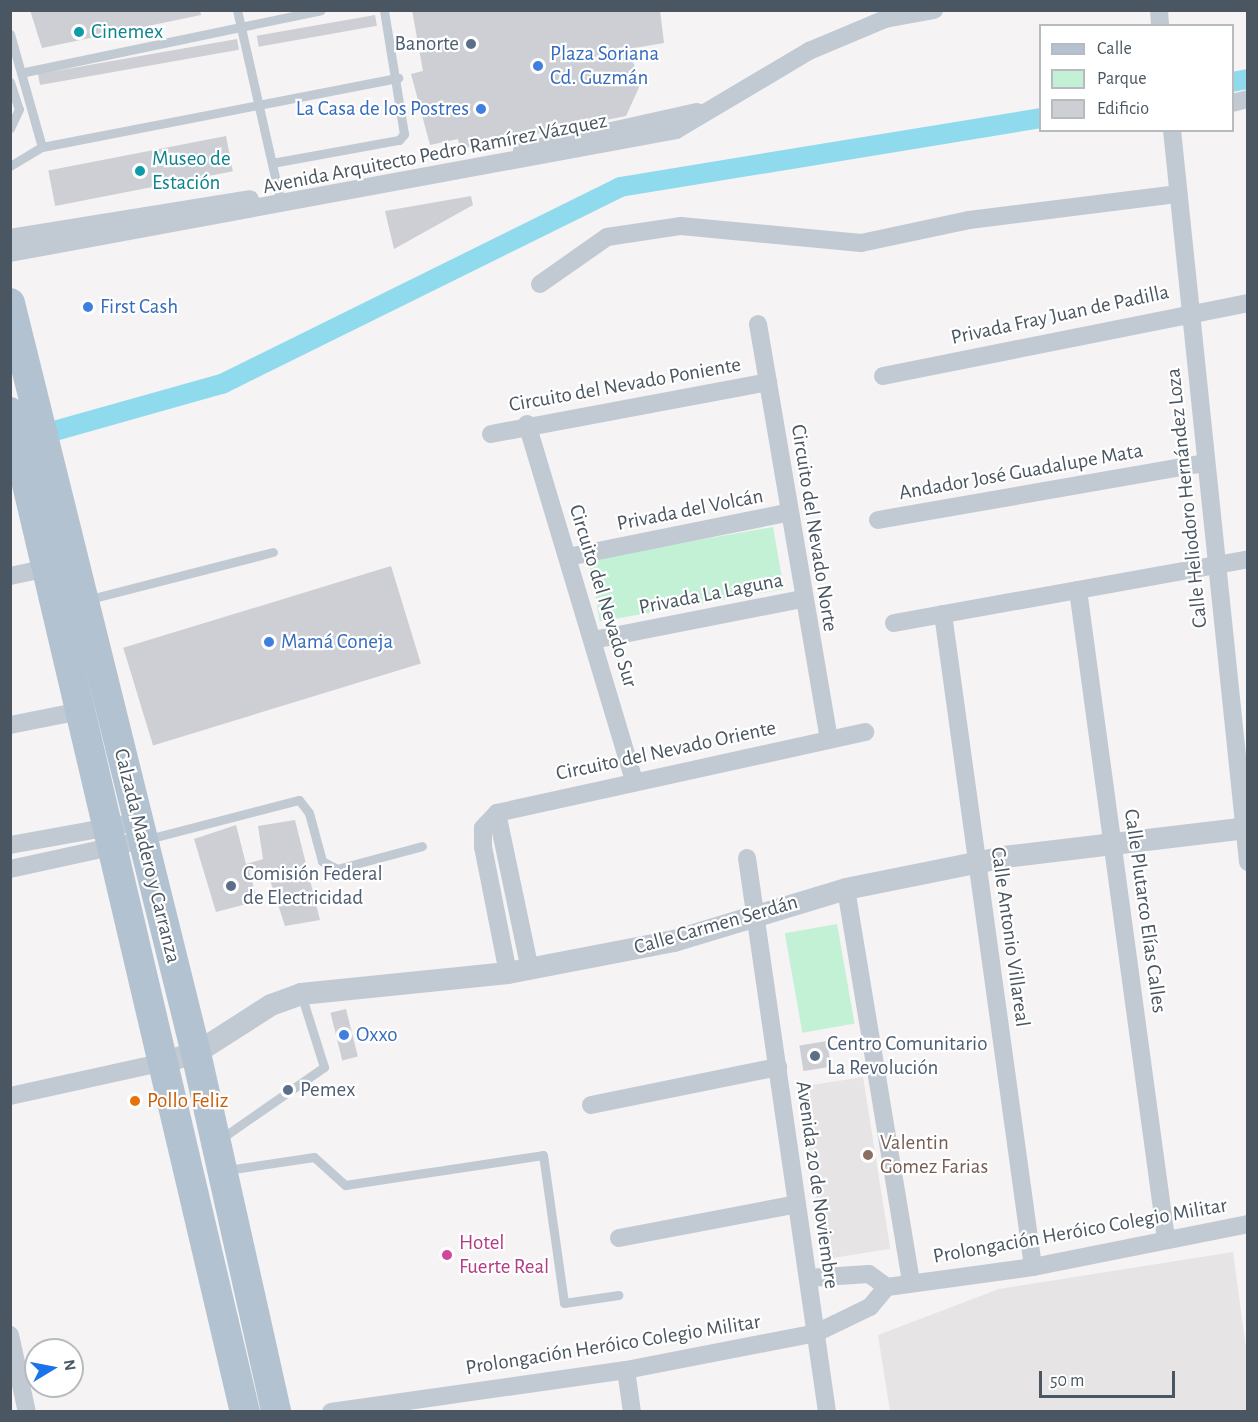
<!DOCTYPE html>
<meta charset="utf-8">
<style>
body{margin:0}
#map{position:relative;width:1258px;height:1422px;overflow:hidden;background:#f5f3f3;font-family:"Alegreya Sans",sans-serif}
div>[style]{position:absolute}
.education>*{inset:0;background:#e6e4e5;transform-origin:0 0}
.green>*{inset:0;background:#c3f1d5;transform-origin:0 0}
.canal>*{height:20px;margin:-10px;padding:0 10px;transform-origin:10px;border-radius:10px;background:#90daee}
.building>*{inset:0;background:#cdcfd5;transform-origin:0 0}
.service>*{height:9px;margin:-4.5px;padding:0 4.5px;transform-origin:4.5px;border-radius:4.5px;background:#c1cad2}
.minor>*{height:18px;margin:-9px;padding:0 9px;transform-origin:9px;border-radius:9px;background:#c1cad2}
.tertiary>*{height:22px;margin:-11px;padding:0 11px;transform-origin:11px;border-radius:11px;background:#c1cad2}
.primary>*{height:30px;margin:-15px;padding:0 15px;transform-origin:15px;border-radius:15px;background:#b3c2d1}
.dots>*{width:16px;height:16px;translate:-50% -50%;box-sizing:border-box;border:3px solid #fff;border-radius:50%}
span{translate:-50% -50%;white-space:nowrap;text-align:center;line-height:1.15;-webkit-text-stroke:4.5px #fff;paint-order:stroke}
.culture-label{font-size:21px;color:#0d838f}
.left{translate:0 -50%;text-align:left}
.service-label{font-size:21px;color:#4e5e75}
.right{translate:-100% -50%;text-align:right}
.shop-label{font-size:21px;color:#366cbe}
.street-label{font-size:21px;color:#4a5661}
.food-label{font-size:21px;color:#c56008}
.education-label{font-size:21px;color:#785e54}
.hotel-label{font-size:21px;color:#b23c85}
.frame{position:absolute;inset:0;border:12px solid #4a5661;pointer-events:none}
.legend{position:absolute;left:1039px;top:24px;width:195px;height:108px;box-sizing:border-box;background:#fff;border:2px solid #b7bbc0;margin:0;padding:8px 10px;list-style:none;font-size:18px;color:#4a5661}
.legend li{display:flex;align-items:center;gap:12px;height:30px}
.legend b{width:30px;border:2px solid #b7bbc0}
.north{position:absolute;left:24px;top:1338px;width:60px;height:60px;box-sizing:border-box;background:#fff;border:2px solid #b7bbc0;border-radius:50%;rotate:80deg;font-size:16px;font-weight:700;line-height:24px;text-align:center;color:#4a5661}
.north::after{content:'';display:block;margin:auto;width:21px;height:27px;background:#1a73e8;clip-path:polygon(50% 0,100% 100%,50% 72%,0 100%)}
.scale{position:absolute;left:1039px;top:1371px;width:136px;height:27px;box-sizing:border-box;border:3px solid #4a5661;border-top:0;padding-left:8px;font-size:18px;line-height:21px;white-space:nowrap;color:#4a5661;-webkit-text-stroke:4px #fff;paint-order:stroke}
</style>
<div id="map">
<div class="education">
<div style="left:863px;top:1077px;width:174px;height:66px;rotate:81deg"></div>
<div style="clip-path:polygon(1233px 1252px,1247px 1356px,1247px 1411px,890px 1411px,878px 1335px,999px 1289px)"></div>
</div>
<div class="green">
<div style="left:773px;top:527px;width:63px;height:187px;rotate:80deg"></div>
<div style="left:837px;top:924px;width:101px;height:53px;rotate:80deg"></div>
</div>
<div class="canal">
<div style="left:1232px;top:82px;width:16px;rotate:-11deg"></div>
<div style="left:33px;top:437px;width:196px;rotate:-15.7deg"></div>
<div style="left:222px;top:384px;width:444px;rotate:-26.3deg"></div>
<div style="left:620px;top:187px;width:426px;rotate:-9.3deg"></div>
</div>
<div class="building">
<div style="clip-path:polygon(30px 10px,200px 10px,201px 15px,42px 48px)"></div>
<div style="clip-path:polygon(412px 10px,660px 10px,664px 43px,628px 49px,641px 83px,626px 116px,460px 149px,458px 139px,430px 145px,411px 74px,423px 71px)"></div>
<div style="left:375px;top:15px;width:11px;height:120px;rotate:80deg"></div>
<div style="left:237px;top:39px;width:11px;height:202px;rotate:80deg"></div>
<div style="left:226px;top:136px;width:36px;height:181px;rotate:79deg"></div>
<div style="clip-path:polygon(471px 196px,473px 205px,394px 249px,385px 211px)"></div>
<div style="left:391px;top:566px;width:102px;height:280px;rotate:73deg"></div>
<div style="clip-path:polygon(295px 820px,320px 920px,285px 926px,266px 868px,249px 871px,258px 901px,216px 912px,194px 839px,236px 825px,246px 864px,263px 859px,258px 826px)"></div>
<div style="left:346px;top:1009px;width:49px;height:16px;rotate:76deg"></div>
<div style="left:827px;top:1041px;width:26px;height:28px;rotate:81deg"></div>
</div>
<div class="service">
<div style="left:237px;top:10px;width:190px;rotate:77.2deg"></div>
<div style="left:10px;top:34px;width:117px;rotate:74.2deg"></div>
<div style="left:25px;top:72px;width:302px;rotate:-11.8deg"></div>
<div style="left:10px;top:82px;width:28px;rotate:72deg"></div>
<div style="left:19px;top:109px;width:21px;rotate:115deg"></div>
<div style="left:272px;top:163px;width:129px;rotate:-10.3deg"></div>
<div style="left:399px;top:140px;width:8px;rotate:-50deg"></div>
<div style="left:404px;top:134px;width:126px;rotate:-99.2deg"></div>
<div style="left:10px;top:166px;width:37px;rotate:-31deg"></div>
<div style="left:42px;top:147px;width:363px;rotate:-11deg"></div>
<div style="left:86px;top:600px;width:193px;rotate:-14.4deg"></div>
<div style="left:148px;top:839px;width:156px;rotate:-14.5deg"></div>
<div style="left:299px;top:800px;width:16px;rotate:52deg"></div>
<div style="left:309px;top:813px;width:50px;rotate:74.8deg"></div>
<div style="left:322px;top:861px;width:17px;rotate:28deg"></div>
<div style="left:337px;top:869px;width:88px;rotate:-15.1deg"></div>
<div style="left:219px;top:1140px;width:128px;rotate:-34.8deg"></div>
<div style="left:324px;top:1067px;width:77px;rotate:-107.5deg"></div>
<div style="left:227px;top:1170px;width:88px;rotate:-8.5deg"></div>
<div style="left:314px;top:1157px;width:42px;rotate:42.1deg"></div>
<div style="left:345px;top:1185px;width:200px;rotate:-8.6deg"></div>
<div style="left:543px;top:1155px;width:149px;rotate:81.9deg"></div>
<div style="left:564px;top:1303px;width:55px;rotate:-8.4deg"></div>
</div>
<div class="minor">
<div style="left:1159px;top:10px;width:16px;rotate:86deg"></div>
<div style="left:1232px;top:103px;width:16px;rotate:-14deg"></div>
<div style="left:1172px;top:130px;width:736px;rotate:84.07deg"></div>
<div style="left:522px;top:151px;width:179px;rotate:-12.6deg"></div>
<div style="left:10px;top:238px;width:243px;rotate:-9.2deg"></div>
<div style="left:10px;top:253px;width:677px;rotate:-10.46deg"></div>
<div style="left:676px;top:130px;width:155px;rotate:-30.7deg"></div>
<div style="left:809px;top:51px;width:82px;rotate:-22.8deg"></div>
<div style="left:885px;top:19px;width:50px;rotate:-10.4deg"></div>
<div style="left:540px;top:284px;width:82px;rotate:-35deg"></div>
<div style="left:607px;top:237px;width:75px;rotate:-8.5deg"></div>
<div style="left:681px;top:226px;width:181px;rotate:5.4deg"></div>
<div style="left:861px;top:243px;width:110px;rotate:-12deg"></div>
<div style="left:969px;top:220px;width:211px;rotate:-7.1deg"></div>
<div style="left:758px;top:324px;width:420px;rotate:80.3deg"></div>
<div style="left:883px;top:376px;width:372px;rotate:-11.3deg"></div>
<div style="left:527px;top:424px;width:373px;rotate:73.3deg"></div>
<div style="left:491px;top:434px;width:282px;rotate:-10.6deg"></div>
<div style="left:878px;top:520px;width:333px;rotate:-9.9deg"></div>
<div style="left:568px;top:557px;width:223px;rotate:-11.4deg"></div>
<div style="left:10px;top:576px;width:38px;rotate:-12deg"></div>
<div style="left:1078px;top:590px;width:654px;rotate:82.27deg"></div>
<div style="left:943px;top:614px;width:659px;rotate:82.15deg"></div>
<div style="left:894px;top:623px;width:360px;rotate:-10.2deg"></div>
<div style="left:593px;top:640px;width:213px;rotate:-11.1deg"></div>
<div style="left:10px;top:725px;width:72px;rotate:-11.2deg"></div>
<div style="left:497px;top:813px;width:159px;rotate:78.1deg"></div>
<div style="left:10px;top:845px;width:130px;rotate:-10.2deg"></div>
<div style="left:747px;top:858px;width:560px;rotate:81.78deg"></div>
<div style="left:10px;top:869px;width:136px;rotate:-12.3deg"></div>
<div style="left:846px;top:889px;width:399px;rotate:80.6deg"></div>
<div style="left:508px;top:973px;width:128px;rotate:-101.2deg"></div>
<div style="left:483px;top:847px;width:19px;rotate:-90deg"></div>
<div style="left:483px;top:828px;width:21px;rotate:-47deg"></div>
<div style="left:497px;top:813px;width:377px;rotate:-12.4deg"></div>
<div style="left:10px;top:1096px;width:158px;rotate:-12.4deg"></div>
<div style="left:591px;top:1105px;width:191px;rotate:-11.5deg"></div>
<div style="left:619px;top:1238px;width:181px;rotate:-10.8deg"></div>
<div style="left:808px;top:1278px;width:61px;rotate:-3.8deg"></div>
<div style="left:869px;top:1274px;width:22px;rotate:36deg"></div>
<div style="left:10px;top:1335px;width:79px;rotate:77.6deg"></div>
<div style="left:626px;top:1370px;width:42px;rotate:81.9deg"></div>
<div style="left:331px;top:1412px;width:298px;rotate:-8.1deg"></div>
<div style="left:626px;top:1370px;width:194px;rotate:-11deg"></div>
<div style="left:816px;top:1333px;width:60px;rotate:-25.7deg"></div>
<div style="left:870px;top:1307px;width:26px;rotate:-50deg"></div>
<div style="left:887px;top:1287px;width:147px;rotate:-7.8deg"></div>
<div style="left:1033px;top:1267px;width:219px;rotate:-11.3deg"></div>
</div>
<div class="tertiary">
<div style="left:164px;top:1062px;width:33px;rotate:-16deg"></div>
<div style="left:196px;top:1053px;width:89px;rotate:-32.6deg"></div>
<div style="left:271px;top:1005px;width:32px;rotate:-20deg"></div>
<div style="left:301px;top:994px;width:208px;rotate:-5.8deg"></div>
<div style="left:508px;top:973px;width:169px;rotate:-10.9deg"></div>
<div style="left:674px;top:941px;width:180px;rotate:-16.8deg"></div>
<div style="left:846px;top:889px;width:161px;rotate:-11.4deg"></div>
<div style="left:1004px;top:857px;width:246px;rotate:-6.8deg"></div>
</div>
<div class="primary">
<div style="left:10px;top:303px;width:773px;rotate:76.07deg"></div>
<div style="left:196px;top:1053px;width:368px;rotate:77.4deg"></div>
<div style="left:10px;top:412px;width:1027px;rotate:76.78deg"></div>
</div>
<div class="dots">
<div style="left:79px;top:32px;background:#0f9aa8"></div>
<div style="left:471px;top:44px;background:#5c6f8a"></div>
<div style="left:538px;top:66px;background:#3f7fe0"></div>
<div style="left:481px;top:109px;background:#3f7fe0"></div>
<div style="left:140px;top:171px;background:#0f9aa8"></div>
<div style="left:88px;top:307px;background:#3f7fe0"></div>
<div style="left:269px;top:642px;background:#3f7fe0"></div>
<div style="left:231px;top:886px;background:#5c6f8a"></div>
<div style="left:344px;top:1035px;background:#3f7fe0"></div>
<div style="left:815px;top:1056px;background:#5c6f8a"></div>
<div style="left:288px;top:1090px;background:#5c6f8a"></div>
<div style="left:135px;top:1101px;background:#e8710a"></div>
<div style="left:868px;top:1155px;background:#8d6e63"></div>
<div style="left:447px;top:1255px;background:#d1479c"></div>
</div>
<div class="culture-label">
<span class="left" style="left:91px;top:32px">Cinemex</span>
<span class="left" style="left:152px;top:171px">Museo de<br>Estación</span>
</div>
<div class="service-label">
<span class="right" style="left:459px;top:44px">Banorte</span>
<span class="left" style="left:243px;top:886px">Comisión Federal<br>de Electricidad</span>
<span class="left" style="left:827px;top:1056px">Centro Comunitario<br>La Revolución</span>
<span class="left" style="left:300px;top:1090px">Pemex</span>
</div>
<div class="shop-label">
<span class="left" style="left:550px;top:66px">Plaza Soriana<br>Cd. Guzmán</span>
<span class="right" style="left:469px;top:109px">La Casa de los Postres</span>
<span class="left" style="left:100px;top:307px">First Cash</span>
<span class="left" style="left:281px;top:642px">Mamá Coneja</span>
<span class="left" style="left:356px;top:1035px">Oxxo</span>
</div>
<div class="street-label">
<span style="left:435px;top:154px;rotate:-11deg">Avenida Arquitecto Pedro Ramírez Vázquez</span>
<span style="left:1060px;top:315px;rotate:-12deg">Privada Fray Juan de Padilla</span>
<span style="left:625px;top:385px;rotate:-10deg">Circuito del Nevado Poniente</span>
<span style="left:1021px;top:472px;rotate:-10deg">Andador José Guadalupe Mata</span>
<span style="left:1187px;top:498px;rotate:-96deg">Calle Heliodoro Hernández Loza</span>
<span style="left:690px;top:510px;rotate:-11deg">Privada del Volcán</span>
<span style="left:814px;top:528px;rotate:81deg">Circuito del Nevado Norte</span>
<span style="left:711px;top:594px;rotate:-11deg">Privada La Laguna</span>
<span style="left:603px;top:596px;rotate:73deg">Circuito del Nevado Sur</span>
<span style="left:666px;top:751px;rotate:-12deg">Circuito del Nevado Oriente</span>
<span style="left:147px;top:856px;rotate:76deg">Calzada Madero y Carranza</span>
<span style="left:1145px;top:911px;rotate:82deg">Calle Plutarco Elías Calles</span>
<span style="left:716px;top:925px;rotate:-16deg">Calle Carmen Serdán</span>
<span style="left:1010px;top:937px;rotate:82deg">Calle Antonio Villareal</span>
<span style="left:817px;top:1185px;rotate:82deg">Avenida 20 de Noviembre</span>
<span style="left:1080px;top:1231px;rotate:-10deg">Prolongación Heróico Colegio Militar</span>
<span style="left:613px;top:1345px;rotate:-9deg">Prolongación Heróico Colegio Militar</span>
</div>
<div class="food-label">
<span class="left" style="left:147px;top:1101px">Pollo Feliz</span>
</div>
<div class="education-label">
<span class="left" style="left:880px;top:1155px">Valentin<br>Gomez Farias</span>
</div>
<div class="hotel-label">
<span class="left" style="left:459px;top:1255px">Hotel<br>Fuerte Real</span>
</div>
<div class="frame"></div>
<ul class="legend">
<li><b style="height:8px;background:#b3c2d1"></b>Calle</li>
<li><b style="height:16px;background:#c3f1d5"></b>Parque</li>
<li><b style="height:16px;background:#cdcfd5"></b>Edificio</li>
</ul>
<div class="north">N</div>
<div class="scale">50 m</div>
</div>
